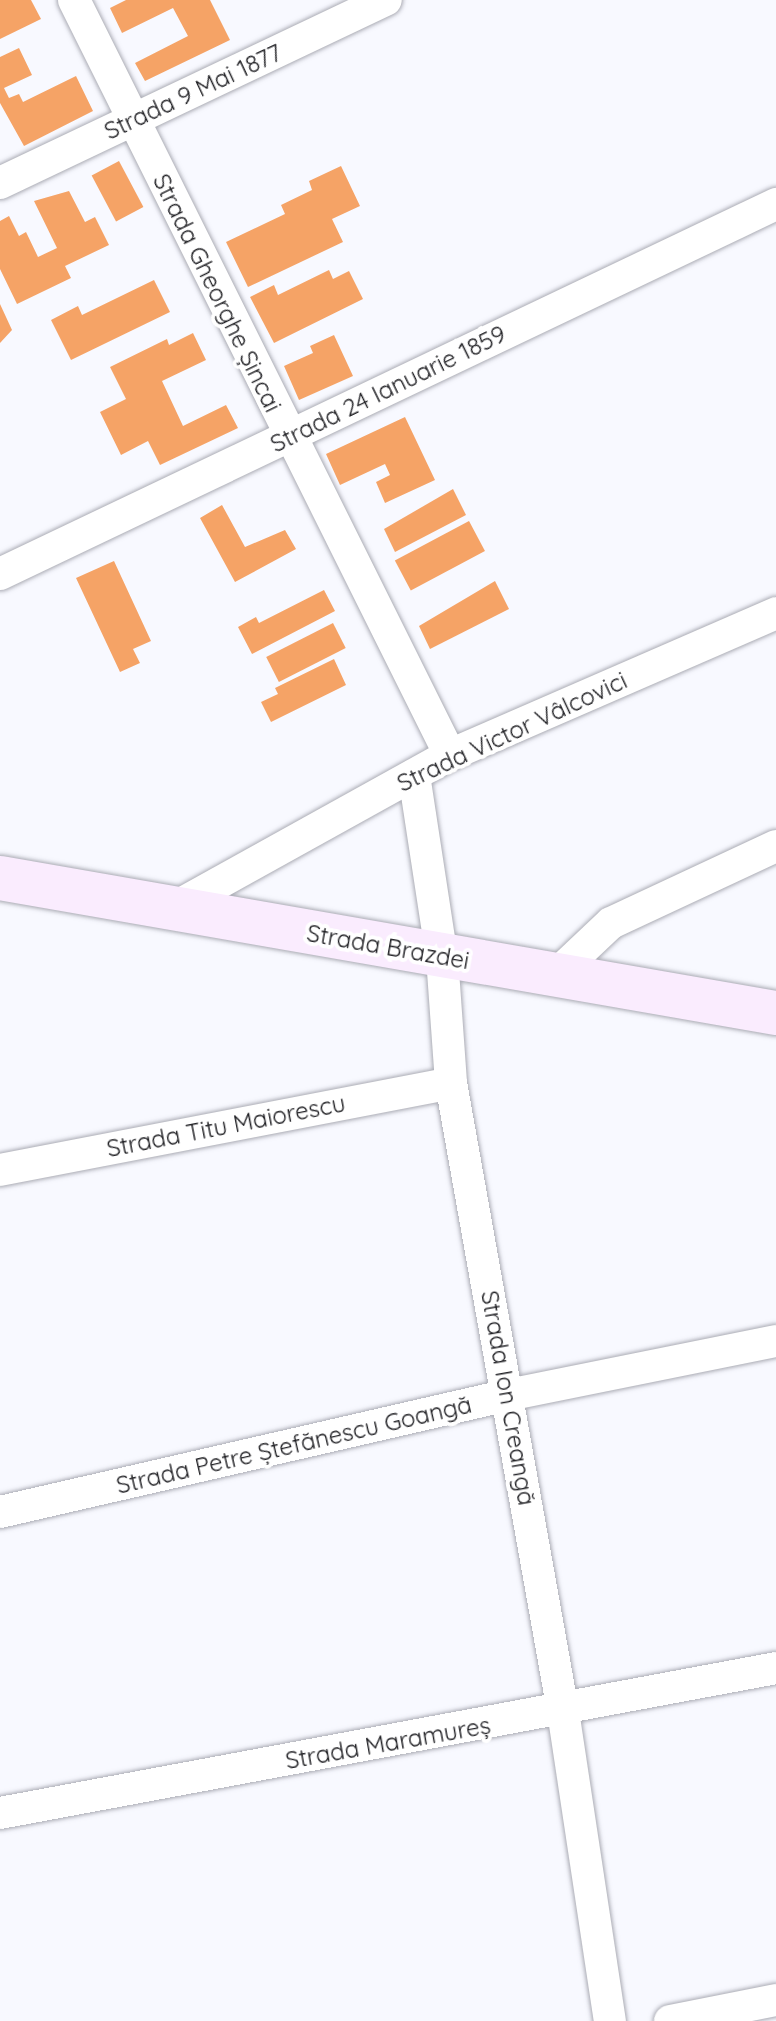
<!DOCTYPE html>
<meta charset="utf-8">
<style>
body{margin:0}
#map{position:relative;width:776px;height:2021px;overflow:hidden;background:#f8f9ff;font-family:Quicksand,sans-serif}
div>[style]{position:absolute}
.building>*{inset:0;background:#f5a366;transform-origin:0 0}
.roads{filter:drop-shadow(0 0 2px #abacb5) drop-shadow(0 0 2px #abacb5)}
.street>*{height:32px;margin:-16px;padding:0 16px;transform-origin:16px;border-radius:16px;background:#fff}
.secondary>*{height:44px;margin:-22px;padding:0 22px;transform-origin:22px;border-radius:22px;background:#faecfe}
span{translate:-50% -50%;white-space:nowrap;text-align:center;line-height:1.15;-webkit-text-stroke:8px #fff;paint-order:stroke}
.street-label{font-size:24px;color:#212125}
</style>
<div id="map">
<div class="building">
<div style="clip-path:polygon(0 0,31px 0,41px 19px,0 39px)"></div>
<div style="clip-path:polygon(126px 0,210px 0,230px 40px,145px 81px,135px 63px,188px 36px,173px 8px,122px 33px,110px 8px)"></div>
<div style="clip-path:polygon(19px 48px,32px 75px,4px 88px,9px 98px,19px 94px,23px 102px,76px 76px,93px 111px,24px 146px,0 103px,0 57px)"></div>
<div style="left:119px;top:161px;width:52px;height:31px;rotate:62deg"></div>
<div style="clip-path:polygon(341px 166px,360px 206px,332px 219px,343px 242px,248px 287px,226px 242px,285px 214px,281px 205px,312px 190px,309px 181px)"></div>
<div style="clip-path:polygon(69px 191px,85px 222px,95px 217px,109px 245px,65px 266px,71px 278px,17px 304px,0 269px,0 221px,9px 216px,19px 236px,26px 232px,38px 257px,57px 248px,34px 201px)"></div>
<div style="clip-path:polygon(329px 270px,333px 279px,349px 271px,363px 299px,274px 343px,250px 297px,274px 285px,278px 295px)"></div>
<div style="clip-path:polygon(154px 280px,170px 312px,71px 360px,51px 320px,78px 306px,82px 315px)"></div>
<div style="clip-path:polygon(0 304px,12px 330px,0 343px)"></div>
<div style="clip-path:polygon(193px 333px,206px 360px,162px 381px,183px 426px,226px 405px,238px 428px,160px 465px,148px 441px,121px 455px,100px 412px,126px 399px,110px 367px,167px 339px,169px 345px)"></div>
<div style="clip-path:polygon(334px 335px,353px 376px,299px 400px,284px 366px,313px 353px,310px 346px)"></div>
<div style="clip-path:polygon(405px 417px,435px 480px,385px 503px,376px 482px,390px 475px,385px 464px,340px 485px,326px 454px)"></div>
<div style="clip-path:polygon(453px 489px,466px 515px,395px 552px,384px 529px)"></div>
<div style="clip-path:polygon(222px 505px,245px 547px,285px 530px,296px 549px,235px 582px,200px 518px)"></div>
<div style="left:469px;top:521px;width:34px;height:84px;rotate:62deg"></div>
<div style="clip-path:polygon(114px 561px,151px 641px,133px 649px,140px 663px,120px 672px,76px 578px)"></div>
<div style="clip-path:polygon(495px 581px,509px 609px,430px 649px,419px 626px)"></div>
<div style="clip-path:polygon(324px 590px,335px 611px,252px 654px,238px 627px,256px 617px,259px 623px)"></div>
<div style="left:333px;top:623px;width:28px;height:75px;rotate:63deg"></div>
<div style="clip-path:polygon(334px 659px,346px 685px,271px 722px,261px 702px,278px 694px,275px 688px)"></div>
</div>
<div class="roads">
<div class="street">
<div style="left:74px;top:0;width:843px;rotate:63.53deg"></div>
<div style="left:0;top:183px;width:427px;rotate:-25.4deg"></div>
<div style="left:0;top:574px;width:860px;rotate:-25.49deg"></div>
<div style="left:414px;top:775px;width:184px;rotate:81.3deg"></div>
<div style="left:442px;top:957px;width:126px;rotate:85.9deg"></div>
<div style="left:451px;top:1083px;width:638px;rotate:79.89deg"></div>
<div style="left:563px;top:1711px;width:314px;rotate:81.4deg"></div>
<div style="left:170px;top:910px;width:320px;rotate:-29deg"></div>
<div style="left:450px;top:755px;width:356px;rotate:-23.5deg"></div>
<div style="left:557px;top:974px;width:74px;rotate:-43.4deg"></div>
<div style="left:611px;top:923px;width:182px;rotate:-25deg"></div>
<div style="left:0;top:1170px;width:459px;rotate:-10.9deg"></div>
<div style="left:0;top:1512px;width:521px;rotate:-12.97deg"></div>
<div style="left:508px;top:1395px;width:273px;rotate:-11.4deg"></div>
<div style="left:0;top:1813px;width:789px;rotate:-10.58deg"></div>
<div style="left:670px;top:2021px;width:108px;rotate:-11.2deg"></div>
</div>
<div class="secondary">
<div style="left:0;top:878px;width:788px;rotate:9.87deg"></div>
</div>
</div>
<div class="street-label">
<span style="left:193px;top:92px;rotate:-25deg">Strada 9 Mai 1877</span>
<span style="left:217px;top:293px;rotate:64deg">Strada Gheorghe Șincai</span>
<span style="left:388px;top:389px;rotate:-26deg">Strada 24 Ianuarie 1859</span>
<span style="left:512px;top:732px;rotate:-25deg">Strada Victor Vâlcovici</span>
<span style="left:388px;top:947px;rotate:10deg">Strada Brazdei</span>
<span style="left:226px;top:1126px;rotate:-11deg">Strada Titu Maiorescu</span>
<span style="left:508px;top:1398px;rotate:80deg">Strada Ion Creangă</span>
<span style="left:294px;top:1445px;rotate:-13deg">Strada Petre Ștefănescu Goangă</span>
<span style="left:388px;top:1743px;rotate:-10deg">Strada Maramureș</span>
</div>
</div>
